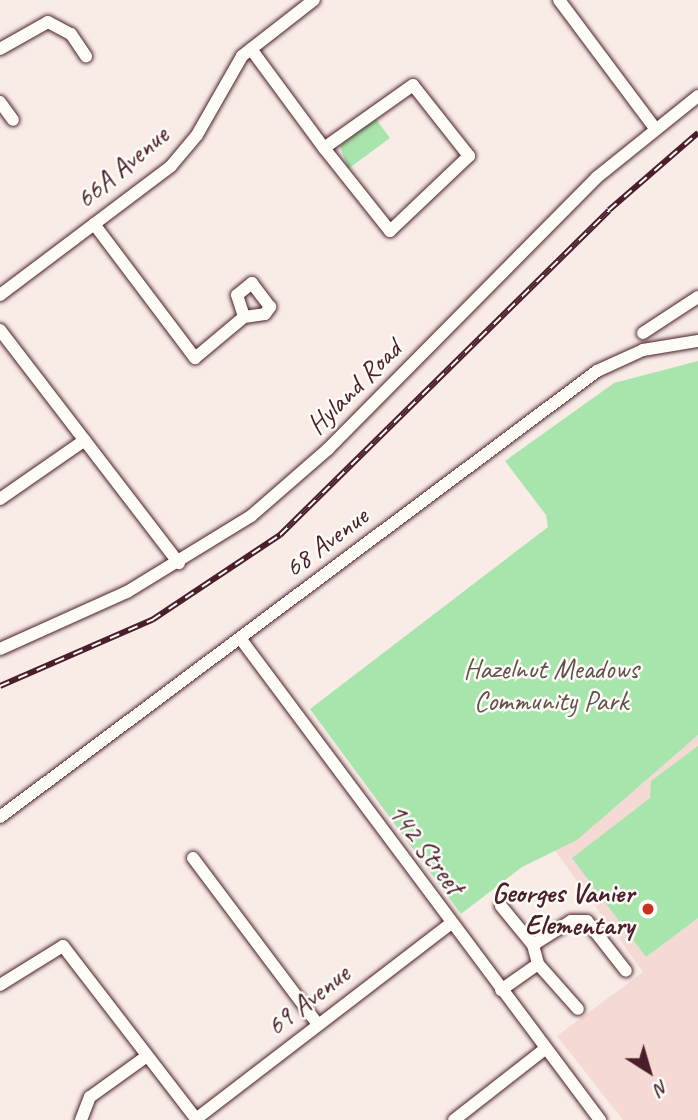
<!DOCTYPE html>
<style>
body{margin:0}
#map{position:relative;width:698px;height:1120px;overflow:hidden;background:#f9ece7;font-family:Caveat,sans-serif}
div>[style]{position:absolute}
.built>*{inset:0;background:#f4d9d4}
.green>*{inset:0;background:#a8e5ac}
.roads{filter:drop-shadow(0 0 2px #4a1f2b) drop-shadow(0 0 2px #4a1f2b)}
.minor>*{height:12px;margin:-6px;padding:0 6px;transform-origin:6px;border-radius:6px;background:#fdfcf7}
.rail>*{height:6px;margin-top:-3px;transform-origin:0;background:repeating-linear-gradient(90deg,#fdfcf7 0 10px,#4a1f2b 0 20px);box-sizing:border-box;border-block:2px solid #4a1f2b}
.dots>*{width:19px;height:19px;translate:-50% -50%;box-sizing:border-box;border:4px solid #fdfcf7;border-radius:50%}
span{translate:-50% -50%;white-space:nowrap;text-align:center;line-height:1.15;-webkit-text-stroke:5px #fdfcf7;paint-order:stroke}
.street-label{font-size:28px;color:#4a1f2b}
.park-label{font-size:28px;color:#62504b}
.poi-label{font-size:28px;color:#4a1f2b;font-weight:700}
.right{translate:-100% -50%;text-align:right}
.north{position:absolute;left:614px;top:1036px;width:70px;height:70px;-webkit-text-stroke:5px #fdfcf7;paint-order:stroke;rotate:143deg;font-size:19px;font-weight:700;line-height:28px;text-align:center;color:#4a1f2b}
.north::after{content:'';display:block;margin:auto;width:24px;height:32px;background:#4a1f2b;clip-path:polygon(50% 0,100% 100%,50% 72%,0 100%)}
</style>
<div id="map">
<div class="built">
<div style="clip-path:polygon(698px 735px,698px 1120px,623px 1120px,557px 1036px,643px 972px,551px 845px)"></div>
</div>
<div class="green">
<div style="clip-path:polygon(375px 118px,390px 138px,348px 169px,340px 146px)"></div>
<div style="clip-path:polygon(698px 361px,698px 735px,577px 840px,522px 867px,461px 914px,310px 709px,548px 527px,546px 515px,505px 461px,614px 383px)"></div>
<div style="clip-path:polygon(698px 746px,698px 918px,646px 957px,572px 858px,650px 798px,651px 781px)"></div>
</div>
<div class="roads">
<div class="minor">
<div style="left:559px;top:0;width:159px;rotate:53.2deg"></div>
<div style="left:0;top:49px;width:55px;rotate:-29.4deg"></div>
<div style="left:48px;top:22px;width:26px;rotate:28deg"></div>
<div style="left:71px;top:34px;width:27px;rotate:56deg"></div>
<div style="left:251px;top:49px;width:123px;rotate:53.6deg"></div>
<div style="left:324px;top:148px;width:106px;rotate:51.5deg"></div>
<div style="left:390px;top:231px;width:109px;rotate:-43.5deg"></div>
<div style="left:469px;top:156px;width:90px;rotate:-128.3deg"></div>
<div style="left:413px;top:85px;width:109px;rotate:144.7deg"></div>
<div style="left:0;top:102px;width:22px;rotate:54deg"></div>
<div style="left:94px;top:224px;width:168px;rotate:53deg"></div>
<div style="left:195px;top:358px;width:64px;rotate:-39.9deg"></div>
<div style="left:244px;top:317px;width:21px;rotate:-8deg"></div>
<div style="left:265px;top:314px;width:9px;rotate:-54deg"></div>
<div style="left:270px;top:307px;width:30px;rotate:-127deg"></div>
<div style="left:252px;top:283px;width:19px;rotate:141deg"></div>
<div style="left:237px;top:295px;width:23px;rotate:72deg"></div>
<div style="left:0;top:295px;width:214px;rotate:-37deg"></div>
<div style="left:171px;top:166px;width:40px;rotate:-50deg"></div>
<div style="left:197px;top:135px;width:91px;rotate:-60.3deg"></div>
<div style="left:242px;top:56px;width:91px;rotate:-37.9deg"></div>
<div style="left:0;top:330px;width:294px;rotate:52.5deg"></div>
<div style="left:643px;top:333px;width:66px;rotate:-33.2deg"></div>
<div style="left:0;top:499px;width:103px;rotate:-34.8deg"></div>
<div style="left:240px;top:638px;width:602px;rotate:53.24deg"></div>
<div style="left:0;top:649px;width:139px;rotate:-24.2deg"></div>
<div style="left:127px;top:592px;width:145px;rotate:-31.5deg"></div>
<div style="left:251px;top:516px;width:102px;rotate:-41deg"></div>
<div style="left:328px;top:449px;width:381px;rotate:-45.3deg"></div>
<div style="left:596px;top:178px;width:131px;rotate:-38.8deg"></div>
<div style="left:0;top:817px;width:745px;rotate:-36.76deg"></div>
<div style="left:597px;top:371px;width:51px;rotate:-24.5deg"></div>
<div style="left:643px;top:350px;width:56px;rotate:-9.3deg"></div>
<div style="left:193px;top:858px;width:206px;rotate:53.1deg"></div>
<div style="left:501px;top:906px;width:50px;rotate:50.6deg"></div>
<div style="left:533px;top:945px;width:20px;rotate:75deg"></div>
<div style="left:538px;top:964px;width:60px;rotate:48.4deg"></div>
<div style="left:533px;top:945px;width:45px;rotate:-32.3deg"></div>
<div style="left:571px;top:921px;width:16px"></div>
<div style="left:587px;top:921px;width:63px;rotate:52deg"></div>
<div style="left:0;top:985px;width:74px;rotate:-31.8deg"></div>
<div style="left:63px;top:946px;width:220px;rotate:52.4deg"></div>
<div style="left:501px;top:990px;width:45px;rotate:-35.1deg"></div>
<div style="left:196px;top:1119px;width:322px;rotate:-37.5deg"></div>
<div style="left:81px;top:1120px;width:25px;rotate:-69deg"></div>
<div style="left:90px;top:1097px;width:70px;rotate:-35.7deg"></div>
<div style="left:454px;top:1120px;width:115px;rotate:-38deg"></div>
</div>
</div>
<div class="rail">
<div style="left:0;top:686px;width:166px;rotate:-23.5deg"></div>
<div style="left:152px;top:620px;width:154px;rotate:-33.6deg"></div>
<div style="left:280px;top:535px;width:462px;rotate:-44.6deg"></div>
<div style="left:609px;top:210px;width:118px;rotate:-40.9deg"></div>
</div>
<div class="dots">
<div style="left:648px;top:909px;background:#c8321e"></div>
</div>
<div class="street-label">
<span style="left:122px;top:167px;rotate:-40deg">66A Avenue</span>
<span style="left:354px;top:387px;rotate:-45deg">Hyland Road</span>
<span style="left:326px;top:542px;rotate:-37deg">68 Avenue</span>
<span style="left:426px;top:849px;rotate:53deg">142 Street</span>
<span style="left:308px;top:1000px;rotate:-38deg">69 Avenue</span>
</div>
<div class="park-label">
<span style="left:551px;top:685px">Hazelnut Meadows<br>Community Park</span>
</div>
<div class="poi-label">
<span class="right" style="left:634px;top:909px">Georges Vanier<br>Elementary</span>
</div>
<div class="north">N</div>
</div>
